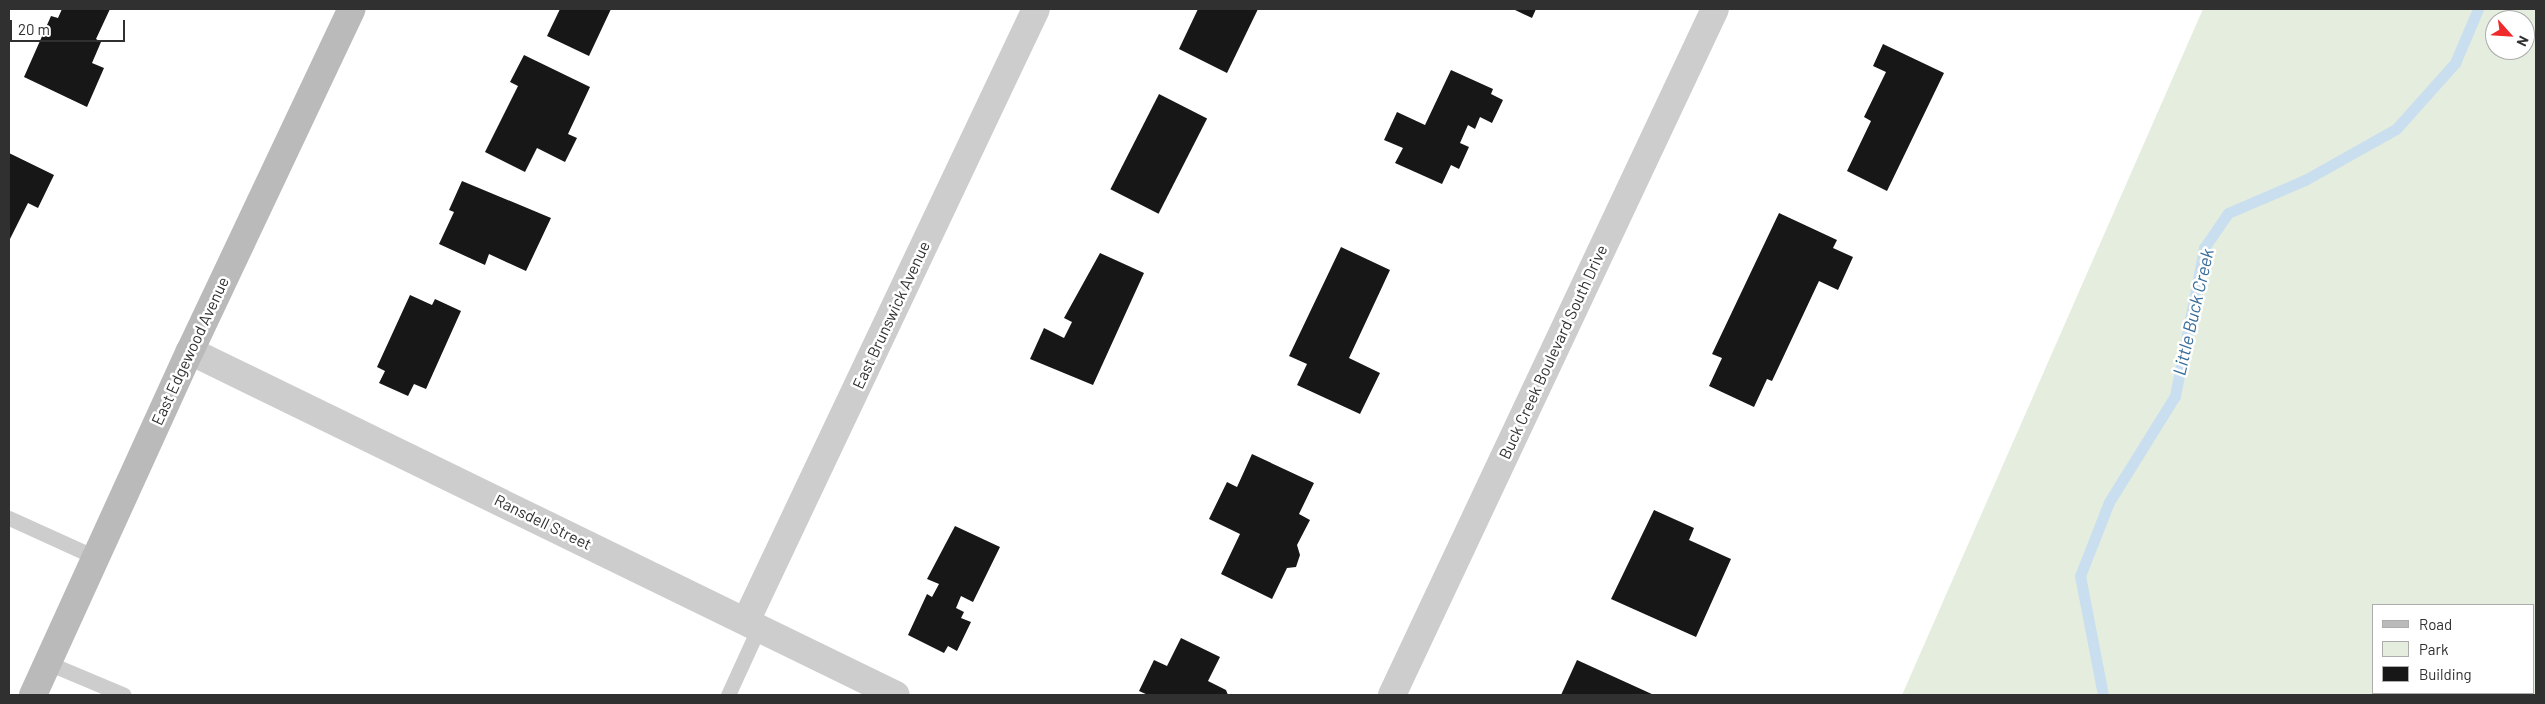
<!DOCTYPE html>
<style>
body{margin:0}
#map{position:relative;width:2545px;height:704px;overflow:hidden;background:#fff;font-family:Barlow,sans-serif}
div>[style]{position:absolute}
.green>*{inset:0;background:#e5eede}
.stream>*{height:11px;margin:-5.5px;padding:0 5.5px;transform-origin:5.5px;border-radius:5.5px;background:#c9deef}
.building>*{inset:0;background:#171717;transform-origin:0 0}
.service>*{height:15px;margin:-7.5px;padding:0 7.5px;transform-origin:7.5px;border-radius:7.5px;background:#cdcdcd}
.minor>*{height:28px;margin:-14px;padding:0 14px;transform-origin:14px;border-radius:14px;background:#cdcdcd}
.secondary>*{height:28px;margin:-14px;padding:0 14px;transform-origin:14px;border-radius:14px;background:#bababa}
span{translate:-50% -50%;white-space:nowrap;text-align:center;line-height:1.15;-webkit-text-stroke:5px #fff;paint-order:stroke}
.street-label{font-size:16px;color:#303030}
.water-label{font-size:18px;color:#386d99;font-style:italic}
.frame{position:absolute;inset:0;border:10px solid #303030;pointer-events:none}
.legend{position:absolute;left:2372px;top:604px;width:162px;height:90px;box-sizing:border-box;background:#fff;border:1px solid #acacac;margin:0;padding:6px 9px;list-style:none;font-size:15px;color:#303030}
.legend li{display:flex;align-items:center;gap:10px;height:25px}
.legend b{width:25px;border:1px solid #acacac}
.north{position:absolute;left:2485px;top:10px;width:50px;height:50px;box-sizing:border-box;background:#fff;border:1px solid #acacac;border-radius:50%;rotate:116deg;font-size:14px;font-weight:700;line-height:20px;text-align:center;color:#303030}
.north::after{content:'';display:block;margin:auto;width:18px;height:22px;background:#f0292b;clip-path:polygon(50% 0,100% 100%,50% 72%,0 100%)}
.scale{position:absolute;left:10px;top:20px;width:115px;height:22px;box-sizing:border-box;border:2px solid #303030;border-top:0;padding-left:6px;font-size:15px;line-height:18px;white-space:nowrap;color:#303030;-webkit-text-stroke:4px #fff;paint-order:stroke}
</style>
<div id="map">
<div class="green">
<div style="clip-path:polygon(evenodd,2203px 9px,2536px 9px,2536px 695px,1902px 695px,2203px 9px,2495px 20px,2525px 20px,2525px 50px,2495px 50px,2495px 20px,2203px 9px,2374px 605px,2534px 605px,2534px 693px,2374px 693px,2374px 605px)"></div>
</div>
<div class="stream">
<div style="left:2103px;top:695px;width:121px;rotate:-100.9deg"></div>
<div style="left:2080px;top:576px;width:79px;rotate:-68.6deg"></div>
<div style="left:2109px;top:502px;width:125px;rotate:-58.1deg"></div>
<div style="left:2175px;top:396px;width:151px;rotate:-78.9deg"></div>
<div style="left:2204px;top:248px;width:42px;rotate:-55.6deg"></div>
<div style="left:2228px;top:213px;width:84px;rotate:-23.2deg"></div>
<div style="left:2305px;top:180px;width:104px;rotate:-29.3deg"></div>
<div style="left:2396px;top:129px;width:89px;rotate:-48.2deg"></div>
<div style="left:2455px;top:63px;width:59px;rotate:-66.9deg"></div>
</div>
<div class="building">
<div style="clip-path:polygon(62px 9px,110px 9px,96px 39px,101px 42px,92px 63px,104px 68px,87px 107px,24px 77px,51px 16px,58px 18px)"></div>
<div style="clip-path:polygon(560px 9px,611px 9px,589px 56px,547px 36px)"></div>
<div style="clip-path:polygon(1198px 9px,1258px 9px,1227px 73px,1179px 49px)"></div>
<div style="clip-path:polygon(1513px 9px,1536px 9px,1532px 18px)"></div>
<div style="clip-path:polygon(1883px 44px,1944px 73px,1887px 191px,1847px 171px,1871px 121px,1864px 117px,1886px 72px,1873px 66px)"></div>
<div style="clip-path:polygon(524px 55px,590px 87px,568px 134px,577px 138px,565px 162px,537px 148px,525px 172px,485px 152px,518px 86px,510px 82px)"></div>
<div style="clip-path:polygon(1451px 70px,1493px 89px,1491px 94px,1503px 100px,1492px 123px,1480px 117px,1475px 129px,1468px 125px,1460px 143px,1469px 147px,1459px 169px,1451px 165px,1442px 184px,1395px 163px,1403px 148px,1384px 140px,1397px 112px,1425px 125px)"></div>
<div style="left:1159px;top:94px;width:54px;height:107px;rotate:27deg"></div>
<div style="clip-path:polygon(9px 153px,54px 175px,38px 208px,28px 203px,9px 241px)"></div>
<div style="clip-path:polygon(462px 181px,551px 218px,526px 271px,489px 254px,485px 265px,439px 244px,454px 212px,449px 210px)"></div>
<div style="clip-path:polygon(1779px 213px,1837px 240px,1833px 248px,1853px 257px,1838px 290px,1819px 281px,1772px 381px,1767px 379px,1754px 407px,1709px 386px,1722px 358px,1712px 354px)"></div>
<div style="clip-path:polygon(1341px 247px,1390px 270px,1349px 358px,1380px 373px,1360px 414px,1297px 385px,1307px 364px,1289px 356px)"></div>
<div style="clip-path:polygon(1100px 253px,1144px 273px,1093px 385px,1030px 359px,1044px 328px,1064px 338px,1072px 322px,1064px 318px)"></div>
<div style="clip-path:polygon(410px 295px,432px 305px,435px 299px,461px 311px,426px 389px,414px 384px,408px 396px,379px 383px,385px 371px,377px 367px)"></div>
<div style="clip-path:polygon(1252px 454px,1314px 483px,1299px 514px,1310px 520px,1297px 545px,1300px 555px,1296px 567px,1287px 568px,1272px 599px,1221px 574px,1240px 534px,1209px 519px,1227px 482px,1237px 487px)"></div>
<div style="clip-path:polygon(1654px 510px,1694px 528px,1689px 540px,1731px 559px,1696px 637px,1611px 599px)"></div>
<div style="clip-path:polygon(955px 526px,1000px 547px,973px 602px,961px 596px,956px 608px,964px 612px,961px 618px,971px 622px,957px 651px,948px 646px,944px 653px,908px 635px,927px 594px,932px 597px,939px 584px,927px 579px)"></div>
<div style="clip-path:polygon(1181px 638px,1220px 657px,1208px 681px,1226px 690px,1228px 695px,1148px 695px,1139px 691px,1154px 660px,1167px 666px)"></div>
<div style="clip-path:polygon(1577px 660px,1654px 695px,1561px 695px)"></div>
</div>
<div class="service">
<div style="left:9px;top:518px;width:94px;rotate:24.4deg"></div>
<div style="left:48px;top:663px;width:82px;rotate:22.8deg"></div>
<div style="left:728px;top:695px;width:75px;rotate:-65.5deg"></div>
</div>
<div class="minor">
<div style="left:190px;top:351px;width:785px;rotate:25.98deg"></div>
<div style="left:746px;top:621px;width:677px;rotate:-64.65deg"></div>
<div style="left:1392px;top:695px;width:758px;rotate:-64.79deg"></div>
</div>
<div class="secondary">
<div style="left:33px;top:695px;width:378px;rotate:-65.5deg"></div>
<div style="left:190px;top:351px;width:378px;rotate:-64.7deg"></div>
</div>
<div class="street-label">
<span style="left:891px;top:315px;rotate:-65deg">East Brunswick Avenue</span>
<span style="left:190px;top:351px;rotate:-65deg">East Edgewood Avenue</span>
<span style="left:1553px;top:352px;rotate:-65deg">Buck Creek Boulevard South Drive</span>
<span style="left:543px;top:522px;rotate:26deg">Ransdell Street</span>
</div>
<div class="water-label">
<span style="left:2193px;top:312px;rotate:-77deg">Little Buck Creek</span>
</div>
<div class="frame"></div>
<ul class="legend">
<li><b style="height:6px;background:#bababa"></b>Road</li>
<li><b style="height:14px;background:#e5eede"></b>Park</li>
<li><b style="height:14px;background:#171717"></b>Building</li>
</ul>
<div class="north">N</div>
<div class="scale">20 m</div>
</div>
